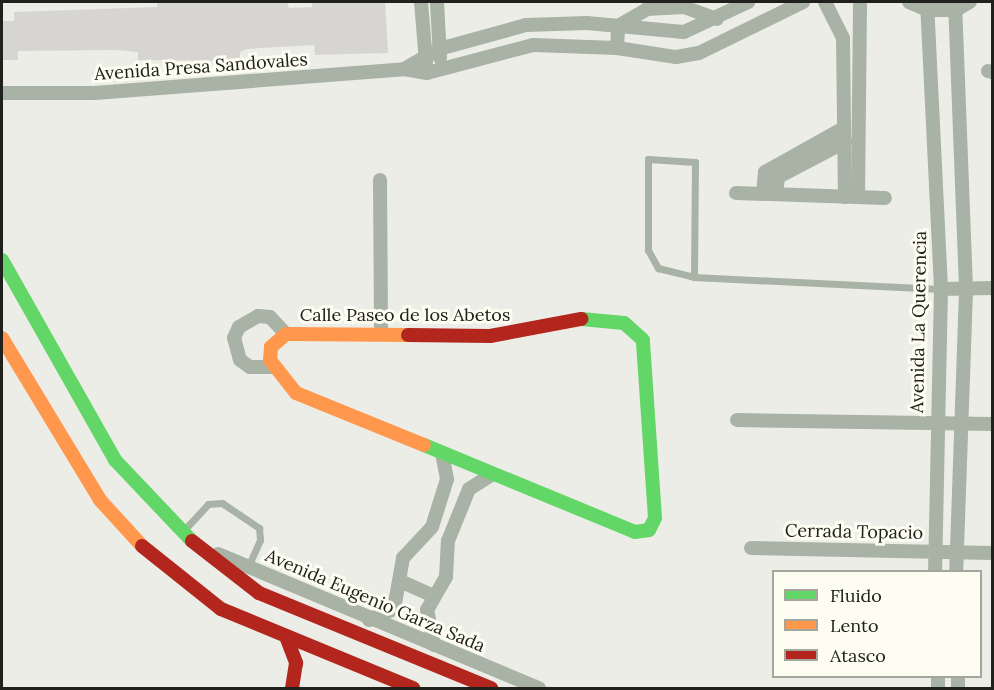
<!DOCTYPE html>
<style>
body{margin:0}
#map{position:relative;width:994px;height:690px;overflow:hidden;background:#edede7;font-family:Lora,serif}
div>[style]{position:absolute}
.building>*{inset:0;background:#d7d5d1}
.lane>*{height:7px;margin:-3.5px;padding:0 3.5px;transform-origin:3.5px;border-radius:3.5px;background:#a8b3a5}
.street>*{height:14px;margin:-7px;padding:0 7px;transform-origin:7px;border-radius:7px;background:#a8b3a5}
.fast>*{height:14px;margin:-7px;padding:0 7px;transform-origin:7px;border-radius:7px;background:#63d668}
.slow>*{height:14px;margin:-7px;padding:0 7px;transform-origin:7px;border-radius:7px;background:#ff974d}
.jam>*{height:14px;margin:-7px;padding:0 7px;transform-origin:7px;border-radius:7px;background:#b3261e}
span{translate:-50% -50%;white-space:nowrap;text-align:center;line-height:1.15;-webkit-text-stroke:6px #fdfdf2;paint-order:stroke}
.street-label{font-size:18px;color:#20201c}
.frame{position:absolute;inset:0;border:3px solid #20201c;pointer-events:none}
.legend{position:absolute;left:772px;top:570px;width:210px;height:108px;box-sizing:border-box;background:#fdfdf2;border:2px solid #a5a59c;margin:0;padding:8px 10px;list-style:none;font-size:18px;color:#20201c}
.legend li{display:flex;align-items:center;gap:12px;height:30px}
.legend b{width:30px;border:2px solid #a5a59c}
</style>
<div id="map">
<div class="building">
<div style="clip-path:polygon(157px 2px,287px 2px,289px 8px,312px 7px,312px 2px,385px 2px,388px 53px,315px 55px,314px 45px,247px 49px,240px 52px,240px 61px,138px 60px,138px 52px,115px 50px,18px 51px,18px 60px,2px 60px,2px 21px,14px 21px,14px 12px,157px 7px)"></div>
</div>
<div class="lane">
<div style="left:694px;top:277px;width:115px;rotate:-89.5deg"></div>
<div style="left:695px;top:162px;width:47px;rotate:-176.3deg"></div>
<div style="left:648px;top:159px;width:91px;rotate:90deg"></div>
<div style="left:648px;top:250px;width:21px;rotate:61deg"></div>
<div style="left:658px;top:268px;width:37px;rotate:14deg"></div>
<div style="left:694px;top:277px;width:247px;rotate:2.8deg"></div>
<div style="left:184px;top:530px;width:35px;rotate:-47deg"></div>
<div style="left:208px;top:504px;width:14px;rotate:-4deg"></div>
<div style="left:222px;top:503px;width:45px;rotate:34deg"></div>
<div style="left:259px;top:528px;width:12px;rotate:85deg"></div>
<div style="left:260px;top:540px;width:30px;rotate:114deg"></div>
</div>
<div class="street">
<div style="left:421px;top:2px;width:60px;rotate:85.2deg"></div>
<div style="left:437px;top:2px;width:56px;rotate:86.9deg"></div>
<div style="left:825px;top:2px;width:40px;rotate:63.4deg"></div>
<div style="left:843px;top:38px;width:159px;rotate:89.3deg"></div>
<div style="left:909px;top:2px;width:21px;rotate:23deg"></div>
<div style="left:928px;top:10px;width:28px"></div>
<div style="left:956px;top:10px;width:16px;rotate:-30deg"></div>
<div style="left:927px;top:2px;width:287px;rotate:87.2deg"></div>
<div style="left:941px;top:289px;width:283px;rotate:91.2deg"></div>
<div style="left:955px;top:2px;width:289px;rotate:87.8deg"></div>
<div style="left:966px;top:291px;width:281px;rotate:92deg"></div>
<div style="left:617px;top:48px;width:22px;rotate:-87deg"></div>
<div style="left:618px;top:26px;width:34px;rotate:-30deg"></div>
<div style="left:647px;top:9px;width:37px;rotate:-3deg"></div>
<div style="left:684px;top:7px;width:35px;rotate:20deg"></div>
<div style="left:404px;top:69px;width:40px;rotate:-29.7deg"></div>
<div style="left:439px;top:49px;width:90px;rotate:-15.4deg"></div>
<div style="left:526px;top:25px;width:61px;rotate:-1.9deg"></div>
<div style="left:587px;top:23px;width:97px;rotate:5.3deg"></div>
<div style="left:684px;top:32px;width:71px;rotate:-25.1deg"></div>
<div style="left:988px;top:71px;width:4px;rotate:14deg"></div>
<div style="left:2px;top:93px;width:93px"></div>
<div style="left:95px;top:93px;width:310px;rotate:-4.4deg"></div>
<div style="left:404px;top:69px;width:23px;rotate:10deg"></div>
<div style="left:427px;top:73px;width:110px;rotate:-14.8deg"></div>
<div style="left:533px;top:45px;width:84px;rotate:2deg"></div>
<div style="left:617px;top:48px;width:60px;rotate:8.7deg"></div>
<div style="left:676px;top:57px;width:23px;rotate:-10deg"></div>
<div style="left:699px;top:53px;width:116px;rotate:-26.1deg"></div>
<div style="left:380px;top:180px;width:154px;rotate:89.6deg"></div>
<div style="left:736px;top:193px;width:149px;rotate:1.9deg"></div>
<div style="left:763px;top:194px;width:22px;rotate:-85deg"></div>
<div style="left:765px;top:172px;width:90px;rotate:-29.1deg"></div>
<div style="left:776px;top:194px;width:17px;rotate:-83deg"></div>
<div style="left:778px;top:177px;width:76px;rotate:-27.6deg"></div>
<div style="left:858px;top:197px;width:195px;rotate:-89.4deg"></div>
<div style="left:941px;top:289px;width:51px;rotate:-1.1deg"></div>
<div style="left:273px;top:367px;width:23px;rotate:180deg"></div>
<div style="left:250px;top:367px;width:12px;rotate:-145deg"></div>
<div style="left:240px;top:360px;width:23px;rotate:-105deg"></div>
<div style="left:234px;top:338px;width:12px;rotate:-66deg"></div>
<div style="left:239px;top:327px;width:22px;rotate:-30deg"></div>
<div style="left:258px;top:316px;width:12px;rotate:5deg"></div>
<div style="left:270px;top:317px;width:23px;rotate:47deg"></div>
<div style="left:737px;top:420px;width:255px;rotate:0.9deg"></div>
<div style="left:751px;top:548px;width:241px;rotate:1.2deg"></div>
<div style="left:218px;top:554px;width:348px;rotate:22.7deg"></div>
<div style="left:400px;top:581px;width:36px;rotate:24deg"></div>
<div style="left:369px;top:620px;width:27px;rotate:-24deg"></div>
<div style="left:394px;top:609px;width:52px;rotate:-80deg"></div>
<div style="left:403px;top:558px;width:42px;rotate:-46.9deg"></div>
<div style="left:432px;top:527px;width:50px;rotate:-72.6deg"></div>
<div style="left:447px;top:479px;width:25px;rotate:-101deg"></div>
<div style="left:434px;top:645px;width:36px;rotate:-101deg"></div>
<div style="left:427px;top:610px;width:38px;rotate:-60deg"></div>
<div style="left:446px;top:577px;width:36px;rotate:-87deg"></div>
<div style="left:448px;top:541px;width:56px;rotate:-68deg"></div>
<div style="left:469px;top:489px;width:28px;rotate:-32deg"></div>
<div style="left:938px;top:676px;width:12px;rotate:90deg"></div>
<div style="left:958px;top:676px;width:12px;rotate:90deg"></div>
</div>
<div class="fast">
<div style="left:2px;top:260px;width:230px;rotate:60.5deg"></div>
<div style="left:115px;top:460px;width:112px;rotate:46.5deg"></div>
<div style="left:424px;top:445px;width:228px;rotate:22.4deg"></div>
<div style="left:635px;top:532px;width:14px;rotate:-8deg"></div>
<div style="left:649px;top:530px;width:13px;rotate:-63deg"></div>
<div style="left:655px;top:518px;width:178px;rotate:-93.9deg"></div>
<div style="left:643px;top:340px;width:25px;rotate:-138deg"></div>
<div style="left:624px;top:323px;width:43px;rotate:-174.7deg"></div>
</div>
<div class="slow">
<div style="left:408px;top:335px;width:122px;rotate:-179.5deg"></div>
<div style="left:286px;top:334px;width:20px;rotate:139deg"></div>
<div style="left:271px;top:347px;width:13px;rotate:94deg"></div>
<div style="left:270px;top:360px;width:42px;rotate:51.8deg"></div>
<div style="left:296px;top:393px;width:138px;rotate:22.1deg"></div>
<div style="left:2px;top:338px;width:189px;rotate:58.8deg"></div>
<div style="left:100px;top:500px;width:62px;rotate:47.6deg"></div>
</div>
<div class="jam">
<div style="left:408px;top:335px;width:82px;rotate:0.7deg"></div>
<div style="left:490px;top:336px;width:93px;rotate:-10.6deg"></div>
<div style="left:192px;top:541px;width:85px;rotate:37.8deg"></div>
<div style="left:259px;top:593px;width:251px;rotate:22.3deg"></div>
<div style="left:142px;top:546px;width:101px;rotate:38.6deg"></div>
<div style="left:221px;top:609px;width:208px;rotate:22.4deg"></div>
<div style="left:287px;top:639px;width:26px;rotate:69deg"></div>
<div style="left:296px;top:663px;width:25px;rotate:99deg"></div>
</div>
<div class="street-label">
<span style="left:201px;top:67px;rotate:-4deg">Avenida Presa Sandovales</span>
<span style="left:405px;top:315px">Calle Paseo de los Abetos</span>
<span style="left:919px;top:322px;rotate:-89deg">Avenida La Querencia</span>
<span style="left:854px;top:532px;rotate:1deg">Cerrada Topacio</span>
<span style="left:375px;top:601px;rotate:23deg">Avenida Eugenio Garza Sada</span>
</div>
<div class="frame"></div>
<ul class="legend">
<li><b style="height:8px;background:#63d668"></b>Fluido</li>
<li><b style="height:8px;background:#ff974d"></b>Lento</li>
<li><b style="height:8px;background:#b3261e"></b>Atasco</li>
</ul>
</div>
